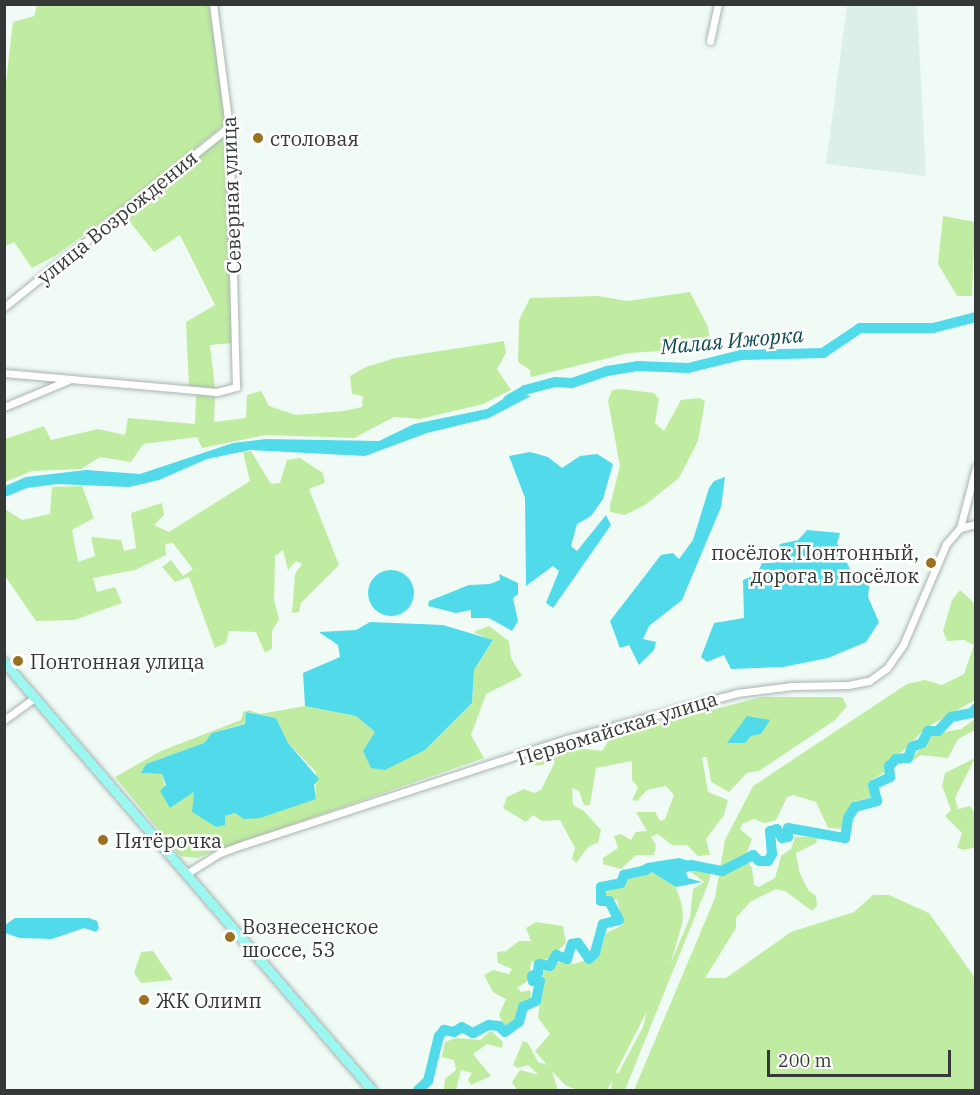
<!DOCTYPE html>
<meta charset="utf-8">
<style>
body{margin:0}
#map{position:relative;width:980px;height:1095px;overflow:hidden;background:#f0fbf6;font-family:"IBM Plex Serif",serif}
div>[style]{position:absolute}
.built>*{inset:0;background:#ddf0e8}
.green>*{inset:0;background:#bfeca1}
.water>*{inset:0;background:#51daea}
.round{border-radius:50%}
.river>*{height:10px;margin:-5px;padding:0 5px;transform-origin:5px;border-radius:5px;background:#51daea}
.roads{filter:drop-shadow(0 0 2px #a9b4b0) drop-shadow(0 0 2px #a9b4b0)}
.minor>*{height:7px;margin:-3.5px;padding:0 3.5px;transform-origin:3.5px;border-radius:3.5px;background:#fff}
.major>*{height:9px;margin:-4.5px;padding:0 4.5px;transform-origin:4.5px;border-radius:4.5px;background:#9df7f1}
.dots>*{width:16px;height:16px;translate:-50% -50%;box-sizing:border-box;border:3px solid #fff;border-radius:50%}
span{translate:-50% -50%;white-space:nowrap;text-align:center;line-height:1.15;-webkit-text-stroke:5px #fff;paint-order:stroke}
.poi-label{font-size:20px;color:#343937}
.left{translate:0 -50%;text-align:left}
.right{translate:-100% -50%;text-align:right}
.street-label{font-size:20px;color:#343937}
.water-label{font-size:21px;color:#0e4b51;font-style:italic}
.frame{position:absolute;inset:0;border:6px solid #343937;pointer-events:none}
.scale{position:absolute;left:767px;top:1050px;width:184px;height:27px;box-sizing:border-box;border:3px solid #343937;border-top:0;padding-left:8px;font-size:18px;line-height:21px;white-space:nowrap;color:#343937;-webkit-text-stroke:4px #fff;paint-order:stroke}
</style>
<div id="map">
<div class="built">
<div style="clip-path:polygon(847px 5px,917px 5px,926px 176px,826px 164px)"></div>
</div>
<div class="green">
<div style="clip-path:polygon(37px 5px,209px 5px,225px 119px,224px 125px,119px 209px,55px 256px,32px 268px,14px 242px,5px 246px,4px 99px,13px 22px,34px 16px)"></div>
<div style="clip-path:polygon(224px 136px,233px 343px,210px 345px,215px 389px,189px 387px,186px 322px,215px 305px,180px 235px,154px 252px,126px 217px)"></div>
<div style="clip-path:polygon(943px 216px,975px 222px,972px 296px,957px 296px,938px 264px)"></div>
<div style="clip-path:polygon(690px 292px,708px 327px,710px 345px,706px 348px,629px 353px,531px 377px,530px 370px,518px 362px,519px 320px,530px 298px,598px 296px,627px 301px)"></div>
<div style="clip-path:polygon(504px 341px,506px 353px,497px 369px,511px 390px,483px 404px,420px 419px,394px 417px,354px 438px,266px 435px,202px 448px,197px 437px,143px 444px,131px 462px,100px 457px,81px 469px,32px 471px,5px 482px,5px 439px,44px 426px,51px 440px,98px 429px,125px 435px,128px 418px,195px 424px,196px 395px,215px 397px,214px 422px,246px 418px,247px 395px,261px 391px,269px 406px,296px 415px,344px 411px,362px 407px,363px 396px,352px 394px,350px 376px,366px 367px,395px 358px)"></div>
<div style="clip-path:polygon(621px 389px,654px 393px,659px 399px,655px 423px,664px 431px,681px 400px,699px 398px,705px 401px,698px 441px,679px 478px,645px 505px,625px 515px,610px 512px,610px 506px,620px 466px,608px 401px,612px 390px)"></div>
<div style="clip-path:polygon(251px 451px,271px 484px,280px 483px,287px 460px,300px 458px,323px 473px,325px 483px,309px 489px,339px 565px,301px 603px,299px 612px,292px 613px,295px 574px,302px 564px,296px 561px,288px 570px,283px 550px,275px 556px,274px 600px,279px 619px,272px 631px,272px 649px,265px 653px,256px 632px,229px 631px,226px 643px,215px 648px,189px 577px,175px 582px,162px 567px,171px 560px,183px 576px,193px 569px,173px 543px,165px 544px,166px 555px,135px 570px,93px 578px,97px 592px,115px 587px,122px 603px,74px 620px,36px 621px,5px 576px,5px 509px,22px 520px,50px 514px,52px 487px,82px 486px,94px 518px,72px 530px,78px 562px,95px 556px,91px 537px,121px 540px,124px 551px,136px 548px,131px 513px,162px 503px,164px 515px,154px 525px,169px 532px,250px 481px,243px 452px)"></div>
<div style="clip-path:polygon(960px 590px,975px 604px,975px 700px,926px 728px,902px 752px,887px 760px,885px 772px,871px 780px,871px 797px,854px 802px,846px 812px,845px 829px,828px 828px,816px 802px,793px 795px,787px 797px,776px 820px,765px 823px,754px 819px,742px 824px,740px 829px,752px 839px,745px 858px,752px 868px,754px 885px,759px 887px,775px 878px,781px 856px,791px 849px,795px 837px,818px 837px,816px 843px,796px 853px,799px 871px,808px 890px,816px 896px,817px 906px,812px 911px,785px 891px,776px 889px,750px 902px,736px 918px,736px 928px,705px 978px,726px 978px,791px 932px,854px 912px,873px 895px,889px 895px,929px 913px,975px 978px,975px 1090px,634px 1090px,715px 898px,725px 840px,753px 786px,907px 684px,925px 680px,942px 685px,964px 674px,974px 645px,964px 640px,947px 641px,943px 631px,952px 600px)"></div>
<div style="clip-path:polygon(evenodd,489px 626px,509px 641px,511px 658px,522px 676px,486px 694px,471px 735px,484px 758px,196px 858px,180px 856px,115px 777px,161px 751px,241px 720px,243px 712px,249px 710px,260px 714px,305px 706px,356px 716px,375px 732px,425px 750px,472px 703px,474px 670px,493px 641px,473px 632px,489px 626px,247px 712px,276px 718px,288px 743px,316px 772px,316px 799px,235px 813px,225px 816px,216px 827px,206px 820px,195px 791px,170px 808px,162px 774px,142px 773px,146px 764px,204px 743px,212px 733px,245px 723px,247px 712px)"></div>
<div style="clip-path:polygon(761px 697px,842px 697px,847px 706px,835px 720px,759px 771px,747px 773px,729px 792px,711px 782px,707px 757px,702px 757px,708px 792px,728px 800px,724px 815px,706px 839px,710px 855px,698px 856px,687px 845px,672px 845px,658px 834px,651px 837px,656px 845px,654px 855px,636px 855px,621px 869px,603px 864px,603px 858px,618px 848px,614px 836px,621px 834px,631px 840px,636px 832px,647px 831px,636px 812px,655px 812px,660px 821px,665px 819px,674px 795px,666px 786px,647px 790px,637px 801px,632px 800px,638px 787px,632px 780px,632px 761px,596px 768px,590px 805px,584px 805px,579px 791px,572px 788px,573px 805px,584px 811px,601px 830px,598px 843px,589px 846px,576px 863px,572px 859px,575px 848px,560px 820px,542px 821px,533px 815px,526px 822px,503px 808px,507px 797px,524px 789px,534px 793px,541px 790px,555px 762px,536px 766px,530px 760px,562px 746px,602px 751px,611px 737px)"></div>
<div style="clip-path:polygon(975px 719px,975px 730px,958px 739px,948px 758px,921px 755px,906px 765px,933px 734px,961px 729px)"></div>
<div style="clip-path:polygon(975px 758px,955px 798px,958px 809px,970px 806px,975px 813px,975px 847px,965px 850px,957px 848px,962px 833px,945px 816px,951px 810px,942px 786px,945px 773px)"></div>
<div style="clip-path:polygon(evenodd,650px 871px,676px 887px,682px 905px,683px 920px,671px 963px,690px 917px,693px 889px,704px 882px,690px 871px,704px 871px,710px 873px,710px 879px,625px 1090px,611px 1090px,612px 1081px,607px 1090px,577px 1090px,565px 1085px,552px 1071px,558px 1090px,517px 1090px,512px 1082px,520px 1070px,539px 1075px,528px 1065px,518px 1068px,513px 1065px,523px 1041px,528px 1043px,538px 1062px,547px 1065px,535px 1051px,550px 1034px,538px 1018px,544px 971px,560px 962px,574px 964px,599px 956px,606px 933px,623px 925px,617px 900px,606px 898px,606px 892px,622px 886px,627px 878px,650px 871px,647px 1011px,643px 1027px,618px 1074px,616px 1072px,647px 1011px)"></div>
<div style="clip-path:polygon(536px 922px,563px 926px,566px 943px,548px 959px,531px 962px,529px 980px,517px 988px,521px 992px,530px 990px,531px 996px,528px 1001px,520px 1004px,519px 1018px,504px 1026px,499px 1015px,506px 999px,493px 992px,484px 975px,493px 970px,509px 974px,512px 969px,498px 963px,497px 952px,506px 951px,519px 941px,531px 941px,526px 928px)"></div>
<div style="clip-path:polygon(153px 951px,173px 980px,141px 983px,134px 973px,141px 952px)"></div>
<div style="clip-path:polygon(491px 1031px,503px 1042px,502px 1048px,487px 1044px,473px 1054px,491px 1076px,471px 1085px,468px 1080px,472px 1073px,461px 1070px,456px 1090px,444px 1090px,445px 1079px,456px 1070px,454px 1060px,442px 1057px,445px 1042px,456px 1038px,480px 1040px)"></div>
</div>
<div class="water">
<div style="clip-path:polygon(513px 393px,531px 396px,489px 418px,427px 433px,365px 456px,250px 450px,207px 459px,159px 480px,129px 487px,57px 484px,27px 488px,5px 497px,5px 486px,26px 477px,86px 470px,140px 474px,233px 443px,266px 439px,379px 441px,414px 424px,487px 409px)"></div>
<div style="clip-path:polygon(530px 452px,548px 457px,562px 468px,580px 456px,597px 454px,613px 464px,603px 499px,591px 516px,577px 524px,571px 546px,577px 551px,606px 515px,611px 525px,553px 608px,546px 603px,559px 571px,553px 566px,526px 586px,525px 498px,509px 456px)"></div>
<div style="clip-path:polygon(725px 477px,721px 507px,682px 600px,649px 626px,643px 639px,656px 642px,654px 650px,639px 665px,629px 645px,620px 648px,610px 621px,661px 555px,673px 553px,679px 559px,693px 540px,709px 488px,714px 481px)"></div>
<div style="clip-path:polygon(807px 530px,840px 533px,837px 543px,853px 575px,870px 579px,868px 597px,879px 622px,866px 642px,828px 658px,783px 667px,731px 669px,724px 655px,707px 662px,701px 657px,714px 623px,744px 618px,743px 580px,757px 574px,762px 563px,772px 563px,780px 544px,798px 540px)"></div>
<div class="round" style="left:368px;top:570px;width:46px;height:46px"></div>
<div style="clip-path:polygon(499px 574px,518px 583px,518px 594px,513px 598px,518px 621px,512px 631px,489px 618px,471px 618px,471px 610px,456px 613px,428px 606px,429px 601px,469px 585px,490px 584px,500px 580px)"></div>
<div style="clip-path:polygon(370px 622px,443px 625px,493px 640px,474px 670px,472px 703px,425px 750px,385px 770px,371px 768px,363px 751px,375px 732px,356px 716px,305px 706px,303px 673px,340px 657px,338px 645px,319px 632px,356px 630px)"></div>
<div style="clip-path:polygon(246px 712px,276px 718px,288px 743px,319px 779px,314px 785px,316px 799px,260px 818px,244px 819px,235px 813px,225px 816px,225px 825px,216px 827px,192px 812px,194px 792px,170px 808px,160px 791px,166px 785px,162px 774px,141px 773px,146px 764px,204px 743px,212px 733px,245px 724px)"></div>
<div style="clip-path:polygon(747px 716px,770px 720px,761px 734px,751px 736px,745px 743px,727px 743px)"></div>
<div style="clip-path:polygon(679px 858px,704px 865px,702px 869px,686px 872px,688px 878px,702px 882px,676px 887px,650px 871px,635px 876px,634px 870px,647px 863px)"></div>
<div style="clip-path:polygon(15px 918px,89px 918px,97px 921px,99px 928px,96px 932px,84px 928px,52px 939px,20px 938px,5px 933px,5px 925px)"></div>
</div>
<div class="river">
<div style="left:508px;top:400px;width:20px;rotate:-30deg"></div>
<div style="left:525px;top:390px;width:31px;rotate:-15deg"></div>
<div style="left:555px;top:382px;width:17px;rotate:3deg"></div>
<div style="left:572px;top:383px;width:37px;rotate:-19deg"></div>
<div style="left:607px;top:371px;width:31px;rotate:-9deg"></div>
<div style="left:638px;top:366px;width:50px;rotate:2.3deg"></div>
<div style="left:688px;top:368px;width:55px;rotate:-13.8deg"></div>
<div style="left:741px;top:355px;width:82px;rotate:-1.4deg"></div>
<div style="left:823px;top:353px;width:45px;rotate:-34deg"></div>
<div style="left:860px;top:328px;width:73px"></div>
<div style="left:933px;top:328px;width:44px;rotate:-14.3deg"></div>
<div style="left:691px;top:865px;width:32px;rotate:11deg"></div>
<div style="left:722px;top:871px;width:35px;rotate:-27deg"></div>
<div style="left:753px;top:855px;width:8px;rotate:45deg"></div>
<div style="left:759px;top:861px;width:9px"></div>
<div style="left:768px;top:861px;width:8px;rotate:-60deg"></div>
<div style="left:772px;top:854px;width:23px;rotate:-95deg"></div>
<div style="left:770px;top:831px;width:7px;rotate:-16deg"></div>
<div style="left:777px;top:829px;width:10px;rotate:61deg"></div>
<div style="left:782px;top:838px;width:6px;rotate:-9deg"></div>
<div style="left:788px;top:837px;width:9px;rotate:-90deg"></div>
<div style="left:788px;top:828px;width:58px;rotate:10deg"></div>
<div style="left:845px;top:838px;width:20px;rotate:-81deg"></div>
<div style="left:848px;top:818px;width:13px;rotate:-58deg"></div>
<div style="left:855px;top:807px;width:23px;rotate:-15deg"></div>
<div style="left:877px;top:801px;width:16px;rotate:-104deg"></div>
<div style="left:873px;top:785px;width:19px;rotate:-25deg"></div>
<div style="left:890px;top:777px;width:11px;rotate:-95deg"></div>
<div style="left:889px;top:766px;width:10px;rotate:-45deg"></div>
<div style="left:896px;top:759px;width:12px;rotate:-5deg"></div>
<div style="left:908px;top:758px;width:12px;rotate:-70deg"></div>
<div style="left:912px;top:747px;width:11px;rotate:-22deg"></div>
<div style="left:922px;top:743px;width:13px;rotate:-63deg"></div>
<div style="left:928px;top:731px;width:10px"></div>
<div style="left:938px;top:731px;width:19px;rotate:-47deg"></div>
<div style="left:951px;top:717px;width:21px;rotate:-11deg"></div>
<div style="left:972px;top:713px;width:6px;rotate:-51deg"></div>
<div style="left:418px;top:1090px;width:13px;rotate:-42deg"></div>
<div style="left:428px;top:1081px;width:46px;rotate:-76.3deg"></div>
<div style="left:439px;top:1036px;width:8px;rotate:-50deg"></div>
<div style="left:444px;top:1030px;width:10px;rotate:11deg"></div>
<div style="left:454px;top:1032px;width:9px;rotate:-32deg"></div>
<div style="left:462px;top:1027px;width:13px;rotate:29deg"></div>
<div style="left:473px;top:1033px;width:18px;rotate:-27deg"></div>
<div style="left:489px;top:1025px;width:10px;rotate:6deg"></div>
<div style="left:499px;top:1026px;width:8px;rotate:45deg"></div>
<div style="left:505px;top:1032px;width:17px;rotate:-36deg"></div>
<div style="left:519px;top:1022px;width:16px;rotate:-75deg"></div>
<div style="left:523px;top:1007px;width:14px;rotate:-25deg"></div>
<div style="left:536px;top:1001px;width:20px;rotate:-79deg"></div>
<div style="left:540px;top:981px;width:7px;rotate:180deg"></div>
<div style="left:533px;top:981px;width:5px;rotate:-101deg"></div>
<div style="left:532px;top:976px;width:7px;rotate:-27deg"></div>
<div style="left:538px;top:973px;width:9px;rotate:-84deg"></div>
<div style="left:539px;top:964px;width:11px;rotate:10deg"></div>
<div style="left:550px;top:966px;width:13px;rotate:-61deg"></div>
<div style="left:556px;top:955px;width:12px;rotate:20deg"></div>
<div style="left:567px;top:959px;width:16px;rotate:-72deg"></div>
<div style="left:572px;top:944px;width:6px;rotate:-9deg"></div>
<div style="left:578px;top:943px;width:19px;rotate:55deg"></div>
<div style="left:589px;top:959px;width:8px;rotate:-45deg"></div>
<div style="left:595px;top:953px;width:30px;rotate:-75deg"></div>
<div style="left:603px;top:924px;width:16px;rotate:-14deg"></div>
<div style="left:619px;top:920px;width:21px;rotate:-118deg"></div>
<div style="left:609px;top:901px;width:8px;rotate:180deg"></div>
<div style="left:601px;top:901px;width:14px;rotate:-90deg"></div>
<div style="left:601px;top:887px;width:20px;rotate:-11deg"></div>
<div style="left:621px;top:883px;width:9px;rotate:-69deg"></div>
<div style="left:624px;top:875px;width:23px;rotate:-13deg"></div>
</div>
<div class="roads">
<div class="minor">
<div style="left:710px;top:41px;width:38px;rotate:-78deg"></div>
<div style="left:4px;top:307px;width:288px;rotate:-38.7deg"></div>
<div style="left:4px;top:373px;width:214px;rotate:5.1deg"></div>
<div style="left:217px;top:392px;width:20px;rotate:-15deg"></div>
<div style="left:236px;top:387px;width:260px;rotate:-91.5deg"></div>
<div style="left:229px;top:127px;width:124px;rotate:-97.4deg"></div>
<div style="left:4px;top:407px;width:70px;rotate:-22.6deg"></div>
<div style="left:960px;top:528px;width:63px;rotate:-75.3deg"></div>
<div style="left:4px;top:720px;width:39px;rotate:-36deg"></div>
<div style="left:186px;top:874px;width:40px;rotate:-32deg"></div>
<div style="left:220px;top:853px;width:27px;rotate:-20deg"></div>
<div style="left:245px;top:844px;width:339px;rotate:-18.1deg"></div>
<div style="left:567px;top:739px;width:176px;rotate:-15.1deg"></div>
<div style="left:737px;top:693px;width:56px;rotate:-7.1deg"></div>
<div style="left:793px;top:686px;width:55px;rotate:-1deg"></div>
<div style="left:848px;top:685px;width:21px;rotate:-11deg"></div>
<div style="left:869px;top:681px;width:22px;rotate:-36deg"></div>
<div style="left:887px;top:668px;width:28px;rotate:-55deg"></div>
<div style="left:903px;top:645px;width:110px;rotate:-66.9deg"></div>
<div style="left:946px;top:544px;width:21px;rotate:-49deg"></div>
<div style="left:960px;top:528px;width:16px;rotate:-14deg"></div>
</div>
<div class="major">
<div style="left:4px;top:662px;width:564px;rotate:49.31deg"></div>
</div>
</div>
<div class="dots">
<div style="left:258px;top:138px;background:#9b701e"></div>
<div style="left:931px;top:563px;background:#9b701e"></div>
<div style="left:18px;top:661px;background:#9b701e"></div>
<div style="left:103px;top:840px;background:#9b701e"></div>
<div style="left:230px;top:937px;background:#9b701e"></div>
<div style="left:144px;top:1000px;background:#9b701e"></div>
</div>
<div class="poi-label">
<span class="left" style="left:270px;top:138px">столовая</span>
<span class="right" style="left:919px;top:564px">посёлок Понтонный,<br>дорога в посёлок</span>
<span class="left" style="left:30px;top:661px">Понтонная улица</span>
<span class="left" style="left:115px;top:840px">Пятёрочка</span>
<span class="left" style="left:242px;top:938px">Вознесенское<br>шоссе, 53</span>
<span class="left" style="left:156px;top:1000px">ЖК Олимп</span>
</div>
<div class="street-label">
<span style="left:231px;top:195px;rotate:-92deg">Северная улица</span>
<span style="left:117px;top:217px;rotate:-39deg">улица Возрождения</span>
<span style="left:617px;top:728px;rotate:-17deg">Первомайская улица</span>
</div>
<div class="water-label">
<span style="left:732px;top:340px;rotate:-5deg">Малая Ижорка</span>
</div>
<div class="frame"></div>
<div class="scale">200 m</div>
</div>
